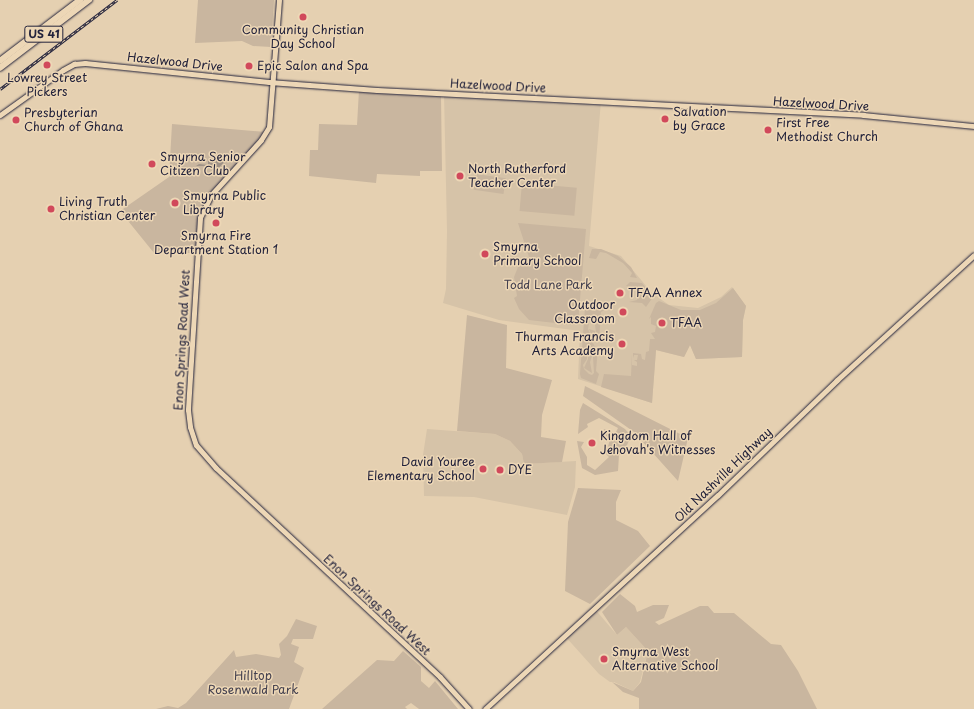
<!DOCTYPE html>
<style>
body{margin:0}
#map{position:relative;width:974px;height:709px;overflow:hidden;background:#e5d0b1;font-family:"Playpen Sans",sans-serif}
div>[style]{position:absolute}
.built>*{inset:0;background:#d6c3a8}
.green>*{inset:0;background:#c9b69f;transform-origin:0 0}
.water>*{inset:0;background:#9f9287}
.roads{filter:drop-shadow(0 0 1px #22223b) drop-shadow(0 0 1px #22223b)}
.secondary>*{height:5px;margin:-2.5px;padding:0 2.5px;transform-origin:2.5px;border-radius:2.5px;background:#edd7b6}
.primary>*{height:5.5px;margin:-2.75px;padding:0 2.75px;transform-origin:2.75px;border-radius:2.75px;background:#edd7b6}
.rail>*{height:2.5px;margin-top:-1.25px;transform-origin:0;background:repeating-linear-gradient(90deg,#edd7b6 0 3px,#22223b 0 6px);box-sizing:border-box;border-block:1px solid #22223b}
.dots>*{width:11px;height:11px;translate:-50% -50%;box-sizing:border-box;border:2px solid #edd7b6;border-radius:50%}
span{translate:-50% -50%;white-space:nowrap;text-align:center;line-height:1.15;-webkit-text-stroke:3px #edd7b6;paint-order:stroke}
.shield-label span{padding:1px 3px;background:#edd7b6;border:1px solid;border-radius:3px;-webkit-text-stroke-width:0}
.shield-label{font-size:11px;color:#22223b;font-weight:700}
.poi-label{font-size:12px;color:#22223b}
.left{translate:0 -50%;text-align:left}
.right{translate:-100% -50%;text-align:right}
.street-label{font-size:12px;color:#22223b}
.park-label{font-size:12px;color:#43404f}
</style>
<div id="map">
<div class="built">
<div style="clip-path:polygon(444px 93px,601px 101px,589px 246px,621px 256px,652px 293px,669px 305px,698px 308px,721px 297px,732px 287px,746px 306px,743px 320px,742px 357px,696px 359px,690px 345px,684px 357px,656px 350px,652px 403px,578px 379px,580px 331px,499px 320px,443px 303px,446px 289px,447px 231px)"></div>
<div style="clip-path:polygon(427px 429px,495px 434px,510px 441px,522px 454px,524px 464px,576px 461px,575px 487px,567px 515px,474px 497px,424px 496px,423px 455px)"></div>
<div style="clip-path:polygon(594px 608px,617px 635px,626px 627px,648px 651px,640px 682px,633px 691px,614px 682px,610px 682px,599px 674px,564px 635px)"></div>
</div>
<div class="green">
<div style="clip-path:polygon(198px 0,274px 0,271px 47px,253px 46px,242px 41px,195px 43px)"></div>
<div style="clip-path:polygon(359px 90px,441px 96px,442px 171px,420px 171px,420px 176px,377px 174px,376px 183px,309px 176px,310px 150px,318px 150px,319px 124px,357px 125px)"></div>
<div style="clip-path:polygon(172px 124px,266px 132px,213px 192px,202px 211px,197px 253px,154px 253px,120px 211px,169px 177px)"></div>
<div style="left:476px;top:174px;width:30px;height:16px;rotate:8deg"></div>
<div style="left:522px;top:183px;width:55px;height:28px;rotate:5deg"></div>
<div style="clip-path:polygon(518px 223px,586px 229px,578px 323px,572px 325px,529px 320px,519px 309px,514px 298px,517px 296px,514px 277px,518px 267px,529px 257px)"></div>
<div style="clip-path:polygon(592px 249px,601px 249px,618px 256px,631px 267px,637px 278px,630px 277px,632px 273px,623px 263px,606px 253px,600px 252px,596px 259px,589px 258px)"></div>
<div style="clip-path:polygon(630px 282px,642px 283px,653px 297px,646px 307px,642px 303px,629px 302px,637px 300px,638px 288px,626px 286px)"></div>
<div style="clip-path:polygon(733px 288px,746px 306px,743px 320px,742px 357px,696px 359px,690px 345px,684px 357px,656px 350px,652px 403px,601px 387px,604px 374px,631px 376px,632px 354px,632px 365px,637px 366px,637px 362px,634px 360px,637px 360px,638px 355px,634px 355px,633px 358px,633px 353px,641px 354px,642px 359px,645px 360px,646px 352px,649px 351px,650px 339px,655px 339px,651px 333px,655px 332px,656px 326px,651px 324px,651px 317px,649px 319px,656px 303px,659px 301px,681px 310px,700px 310px,716px 303px)"></div>
<div style="clip-path:polygon(589px 307px,605px 310px,601px 312px,599px 341px,597px 340px,595px 325px,599px 318px,593px 314px,590px 318px,588px 329px,591px 335px,588px 346px,592px 336px,589px 329px,595px 331px,596px 340px,593px 343px,595px 347px,590px 362px,592px 373px,584px 368px,588px 359px,588px 346px,587px 359px,583px 365px,584px 369px,589px 374px,592px 375px,594px 373px,593px 357px,596px 348px,598px 348px,596px 371px,599px 374px,596px 384px,581px 378px,580px 374px,585px 308px)"></div>
<div style="clip-path:polygon(467px 315px,507px 325px,506px 368px,552px 380px,542px 415px,541px 437px,566px 441px,562px 462px,524px 464px,522px 454px,510px 441px,495px 434px,457px 431px)"></div>
<div style="clip-path:polygon(585px 386px,688px 438px,678px 481px,634px 432px,583px 396px)"></div>
<div style="clip-path:polygon(583px 403px,625px 429px,631px 436px,623px 454px,619px 455px,618px 471px,595px 475px,582px 468px,577px 441px,584px 442px,581px 447px,587px 457px,587px 465px,595px 470px,609px 457px,606px 454px,610px 439px,603px 433px,604px 429px,615px 434px,618px 428px,599px 418px,587px 424px,588px 427px,578px 434px,580px 410px)"></div>
<div style="clip-path:polygon(578px 488px,621px 490px,616px 502px,616px 520px,638px 531px,650px 546px,590px 604px,565px 591px,568px 522px)"></div>
<div style="clip-path:polygon(620px 594px,635px 606px,637px 612px,653px 605px,669px 605px,664px 618px,655px 622px,659px 625px,700px 606px,708px 606px,714px 613px,734px 613px,771px 644px,781px 645px,798px 671px,817px 709px,639px 709px,639px 698px,623px 692px,612px 682px,633px 691px,641px 682px,648px 651px,626px 627px,617px 635px,602px 612px)"></div>
<div style="clip-path:polygon(296px 619px,317px 626px,313px 639px,293px 639px,291px 644px,299px 647px,294px 662px,304px 668px,289px 709px,156px 709px,168px 706px,178px 708px,186px 703px,234px 650px,236px 657px,256px 654px,279px 658px,281px 655px,279px 644px,287px 636px)"></div>
<div style="clip-path:polygon(403px 651px,421px 667px,421px 681px,429px 688px,435px 681px,458px 709px,419px 709px,411px 703px,405px 707px,407px 709px,322px 709px,377px 660px,394px 661px)"></div>
</div>
<div class="water">
<div style="clip-path:polygon(223px 155px,227px 159px,215px 172px,208px 166px,196px 166px,199px 164px,208px 165px,208px 161px)"></div>
</div>
<div class="roads">
<div class="secondary">
<div style="left:279px;top:0;width:127px;rotate:94.5deg"></div>
<div style="left:269px;top:127px;width:15px;rotate:122deg"></div>
<div style="left:261px;top:140px;width:74px;rotate:132.3deg"></div>
<div style="left:211px;top:195px;width:25px;rotate:116deg"></div>
<div style="left:200px;top:218px;width:192px;rotate:93.6deg"></div>
<div style="left:188px;top:410px;width:17px;rotate:83deg"></div>
<div style="left:190px;top:427px;width:19px;rotate:72deg"></div>
<div style="left:196px;top:445px;width:30px;rotate:49deg"></div>
<div style="left:216px;top:468px;width:306px;rotate:43deg"></div>
<div style="left:440px;top:677px;width:43px;rotate:47.8deg"></div>
<div style="left:0;top:115px;width:77px;rotate:-35.5deg"></div>
<div style="left:63px;top:70px;width:13px;rotate:-29deg"></div>
<div style="left:74px;top:64px;width:11px;rotate:-5deg"></div>
<div style="left:85px;top:63px;width:185px;rotate:5.9deg"></div>
<div style="left:269px;top:82px;width:108px;rotate:4.2deg"></div>
<div style="left:377px;top:90px;width:487px;rotate:2.9deg"></div>
<div style="left:863px;top:115px;width:112px;rotate:5.7deg"></div>
<div style="left:485px;top:709px;width:316px;rotate:-42.6deg"></div>
<div style="left:718px;top:495px;width:165px;rotate:-44deg"></div>
<div style="left:837px;top:380px;width:185px;rotate:-42.4deg"></div>
</div>
<div class="primary">
<div style="left:0;top:61px;width:101px;rotate:-37.3deg"></div>
<div style="left:0;top:68px;width:112px;rotate:-37.4deg"></div>
</div>
</div>
<div class="rail">
<div style="left:0;top:89px;width:147px;rotate:-37.3deg"></div>
</div>
<div class="dots">
<div style="left:303px;top:17px;background:#d1495b"></div>
<div style="left:47px;top:65px;background:#d1495b"></div>
<div style="left:249px;top:66px;background:#d1495b"></div>
<div style="left:665px;top:119px;background:#d1495b"></div>
<div style="left:16px;top:120px;background:#d1495b"></div>
<div style="left:768px;top:130px;background:#d1495b"></div>
<div style="left:152px;top:164px;background:#d1495b"></div>
<div style="left:460px;top:176px;background:#d1495b"></div>
<div style="left:175px;top:203px;background:#d1495b"></div>
<div style="left:51px;top:209px;background:#d1495b"></div>
<div style="left:216px;top:223px;background:#d1495b"></div>
<div style="left:485px;top:254px;background:#d1495b"></div>
<div style="left:620px;top:293px;background:#d1495b"></div>
<div style="left:623px;top:312px;background:#d1495b"></div>
<div style="left:662px;top:323px;background:#d1495b"></div>
<div style="left:622px;top:344px;background:#d1495b"></div>
<div style="left:592px;top:443px;background:#d1495b"></div>
<div style="left:483px;top:469px;background:#d1495b"></div>
<div style="left:500px;top:470px;background:#d1495b"></div>
<div style="left:604px;top:659px;background:#d1495b"></div>
</div>
<div class="shield-label">
<span style="left:44px;top:34px">US 41</span>
</div>
<div class="poi-label">
<span style="left:303px;top:37px">Community Christian<br>Day School</span>
<span class="left" style="left:257px;top:66px">Epic Salon and Spa</span>
<span style="left:47px;top:85px">Lowrey Street<br>Pickers</span>
<span class="left" style="left:673px;top:119px">Salvation<br>by Grace</span>
<span class="left" style="left:24px;top:120px">Presbyterian<br>Church of Ghana</span>
<span class="left" style="left:776px;top:130px">First Free<br>Methodist Church</span>
<span class="left" style="left:160px;top:164px">Smyrna Senior<br>Citizen Club</span>
<span class="left" style="left:468px;top:176px">North Rutherford<br>Teacher Center</span>
<span class="left" style="left:183px;top:203px">Smyrna Public<br>Library</span>
<span class="left" style="left:59px;top:209px">Living Truth<br>Christian Center</span>
<span style="left:216px;top:243px">Smyrna Fire<br>Department Station 1</span>
<span class="left" style="left:493px;top:254px">Smyrna<br>Primary School</span>
<span class="left" style="left:628px;top:293px">TFAA Annex</span>
<span class="right" style="left:615px;top:312px">Outdoor<br>Classroom</span>
<span class="left" style="left:670px;top:323px">TFAA</span>
<span class="right" style="left:614px;top:344px">Thurman Francis<br>Arts Academy</span>
<span class="left" style="left:600px;top:443px">Kingdom Hall of<br>Jehovah's Witnesses</span>
<span class="right" style="left:475px;top:469px">David Youree<br>Elementary School</span>
<span class="left" style="left:508px;top:470px">DYE</span>
<span class="left" style="left:612px;top:659px">Smyrna West<br>Alternative School</span>
</div>
<div class="street-label">
<span style="left:175px;top:62px;rotate:6deg">Hazelwood Drive</span>
<span style="left:498px;top:86px;rotate:3deg">Hazelwood Drive</span>
<span style="left:821px;top:104px;rotate:3deg">Hazelwood Drive</span>
<span style="left:182px;top:340px;rotate:-87deg">Enon Springs Road West</span>
<span style="left:723px;top:475px;rotate:-44deg">Old Nashville Highway</span>
<span style="left:377px;top:605px;rotate:43deg">Enon Springs Road West</span>
</div>
<div class="park-label">
<span style="left:548px;top:285px">Todd Lane Park</span>
<span style="left:253px;top:683px">Hilltop<br>Rosenwald Park</span>
</div>
</div>
